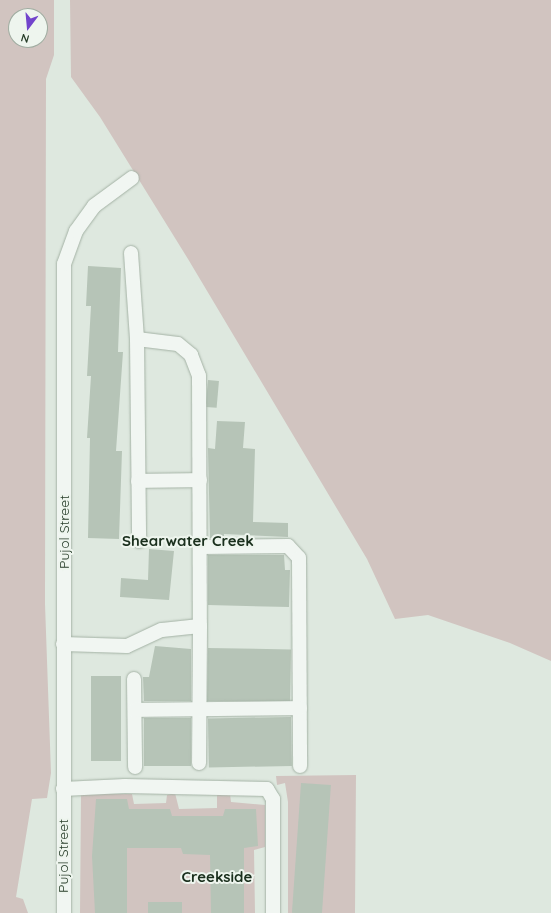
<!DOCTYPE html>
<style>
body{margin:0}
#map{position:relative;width:551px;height:913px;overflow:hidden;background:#dee8df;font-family:Quicksand,sans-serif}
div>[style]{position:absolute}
.green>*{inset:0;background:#d1c4c0}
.building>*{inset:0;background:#b6c4b7;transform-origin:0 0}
.roads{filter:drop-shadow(0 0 1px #a4b2a5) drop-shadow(0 0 1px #a4b2a5)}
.minor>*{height:14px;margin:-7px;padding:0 7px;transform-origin:7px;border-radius:7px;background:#f1f6f2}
span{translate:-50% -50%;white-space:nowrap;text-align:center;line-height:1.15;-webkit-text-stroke:4px #eef5ee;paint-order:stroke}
.street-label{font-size:14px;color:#283e2a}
.neighbourhood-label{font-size:15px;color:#1a2f1d;font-weight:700}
.north{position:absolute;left:8px;top:8px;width:40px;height:40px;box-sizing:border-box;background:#eef5ee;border:1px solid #9faca0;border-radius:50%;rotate:196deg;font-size:11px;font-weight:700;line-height:16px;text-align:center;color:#283e2a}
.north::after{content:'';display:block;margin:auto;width:14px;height:18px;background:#7244cc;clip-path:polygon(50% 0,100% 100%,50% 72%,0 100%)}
</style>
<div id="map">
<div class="green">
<div style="clip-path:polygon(evenodd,0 0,54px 0,54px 55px,46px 79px,45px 604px,51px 773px,47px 798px,32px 799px,16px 897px,23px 899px,28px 913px,0 913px,0 0,16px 16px,40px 16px,40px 40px,16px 40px,16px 16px)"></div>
<div style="clip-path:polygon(70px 0,551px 0,551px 661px,510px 643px,428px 615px,395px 619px,367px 559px,188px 259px,100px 117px,71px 77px)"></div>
<div style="clip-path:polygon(356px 775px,355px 913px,288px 913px,288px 802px,285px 783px,277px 785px,276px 776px)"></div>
<div style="clip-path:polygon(175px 793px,179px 809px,217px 808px,217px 794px,230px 794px,231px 802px,265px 805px,265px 847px,254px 850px,255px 913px,80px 913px,81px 794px,132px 794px,134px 804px,166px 803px,167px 795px)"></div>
</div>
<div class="building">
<div style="clip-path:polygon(88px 266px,121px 268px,118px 352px,123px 352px,116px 451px,122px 451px,119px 539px,88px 538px,90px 438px,87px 438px,91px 376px,87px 376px,91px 306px,86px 306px)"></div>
<div style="left:208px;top:380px;width:11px;height:27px;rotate:5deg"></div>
<div style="clip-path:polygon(217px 421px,245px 422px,243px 448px,255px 449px,253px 522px,288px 523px,288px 537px,224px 534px,224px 538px,210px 538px,208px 448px,215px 449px)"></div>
<div style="clip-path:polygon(149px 549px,174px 551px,169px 600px,120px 597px,121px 578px,148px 580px)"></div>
<div style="clip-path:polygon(208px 555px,284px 555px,285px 570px,290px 570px,289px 607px,208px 605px)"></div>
<div style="clip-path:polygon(155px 646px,191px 649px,191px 701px,144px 701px,143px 677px,149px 677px)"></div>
<div style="left:208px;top:648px;width:83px;height:53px;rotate:1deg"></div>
<div style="left:91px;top:676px;width:30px;height:85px"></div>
<div style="left:291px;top:717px;width:49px;height:83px;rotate:89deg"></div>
<div style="left:144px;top:718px;width:47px;height:48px"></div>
<div style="left:301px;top:783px;width:30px;height:130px;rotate:4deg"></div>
<div style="clip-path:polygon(96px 799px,127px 799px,129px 809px,170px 809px,172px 816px,223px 816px,225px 809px,256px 809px,258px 846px,244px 848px,244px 913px,211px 913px,210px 855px,183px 854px,181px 848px,127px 848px,127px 913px,95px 913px,92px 856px)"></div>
<div style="left:148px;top:902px;width:34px;height:11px"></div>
</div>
<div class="roads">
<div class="minor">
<div style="left:131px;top:253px;width:86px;rotate:86deg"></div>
<div style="left:137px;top:339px;width:202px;rotate:89.4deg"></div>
<div style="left:137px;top:339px;width:41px;rotate:7deg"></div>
<div style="left:178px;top:344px;width:17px;rotate:40deg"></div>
<div style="left:191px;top:355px;width:22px;rotate:69deg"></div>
<div style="left:199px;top:376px;width:250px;rotate:89.8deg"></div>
<div style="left:138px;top:481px;width:62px;rotate:-0.9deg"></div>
<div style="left:201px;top:547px;width:87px;rotate:-0.7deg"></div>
<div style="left:288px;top:546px;width:16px;rotate:47deg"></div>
<div style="left:299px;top:558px;width:208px;rotate:89.7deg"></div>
<div style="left:63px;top:644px;width:64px;rotate:1.8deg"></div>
<div style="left:127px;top:646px;width:38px;rotate:-25deg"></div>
<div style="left:162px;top:630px;width:38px;rotate:-6deg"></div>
<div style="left:200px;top:626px;width:137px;rotate:90.4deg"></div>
<div style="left:134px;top:679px;width:88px;rotate:89.3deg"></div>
<div style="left:135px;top:710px;width:165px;rotate:-0.7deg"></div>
<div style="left:63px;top:789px;width:62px;rotate:-2.8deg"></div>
<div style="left:125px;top:786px;width:142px;rotate:1.2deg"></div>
<div style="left:267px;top:789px;width:12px;rotate:59deg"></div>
<div style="left:273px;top:799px;width:114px;rotate:90deg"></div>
<div style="left:64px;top:913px;width:649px;rotate:-90deg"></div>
<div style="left:64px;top:264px;width:35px;rotate:-70deg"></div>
<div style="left:76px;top:231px;width:31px;rotate:-54deg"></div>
<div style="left:94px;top:206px;width:47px;rotate:-36.4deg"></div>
</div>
</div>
<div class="street-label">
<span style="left:64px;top:532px;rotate:-90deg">Pujol Street</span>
<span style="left:63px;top:856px;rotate:-90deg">Pujol Street</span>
</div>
<div class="neighbourhood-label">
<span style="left:188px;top:541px">Shearwater Creek</span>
<span style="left:217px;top:877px">Creekside</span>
</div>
<div class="north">N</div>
</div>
